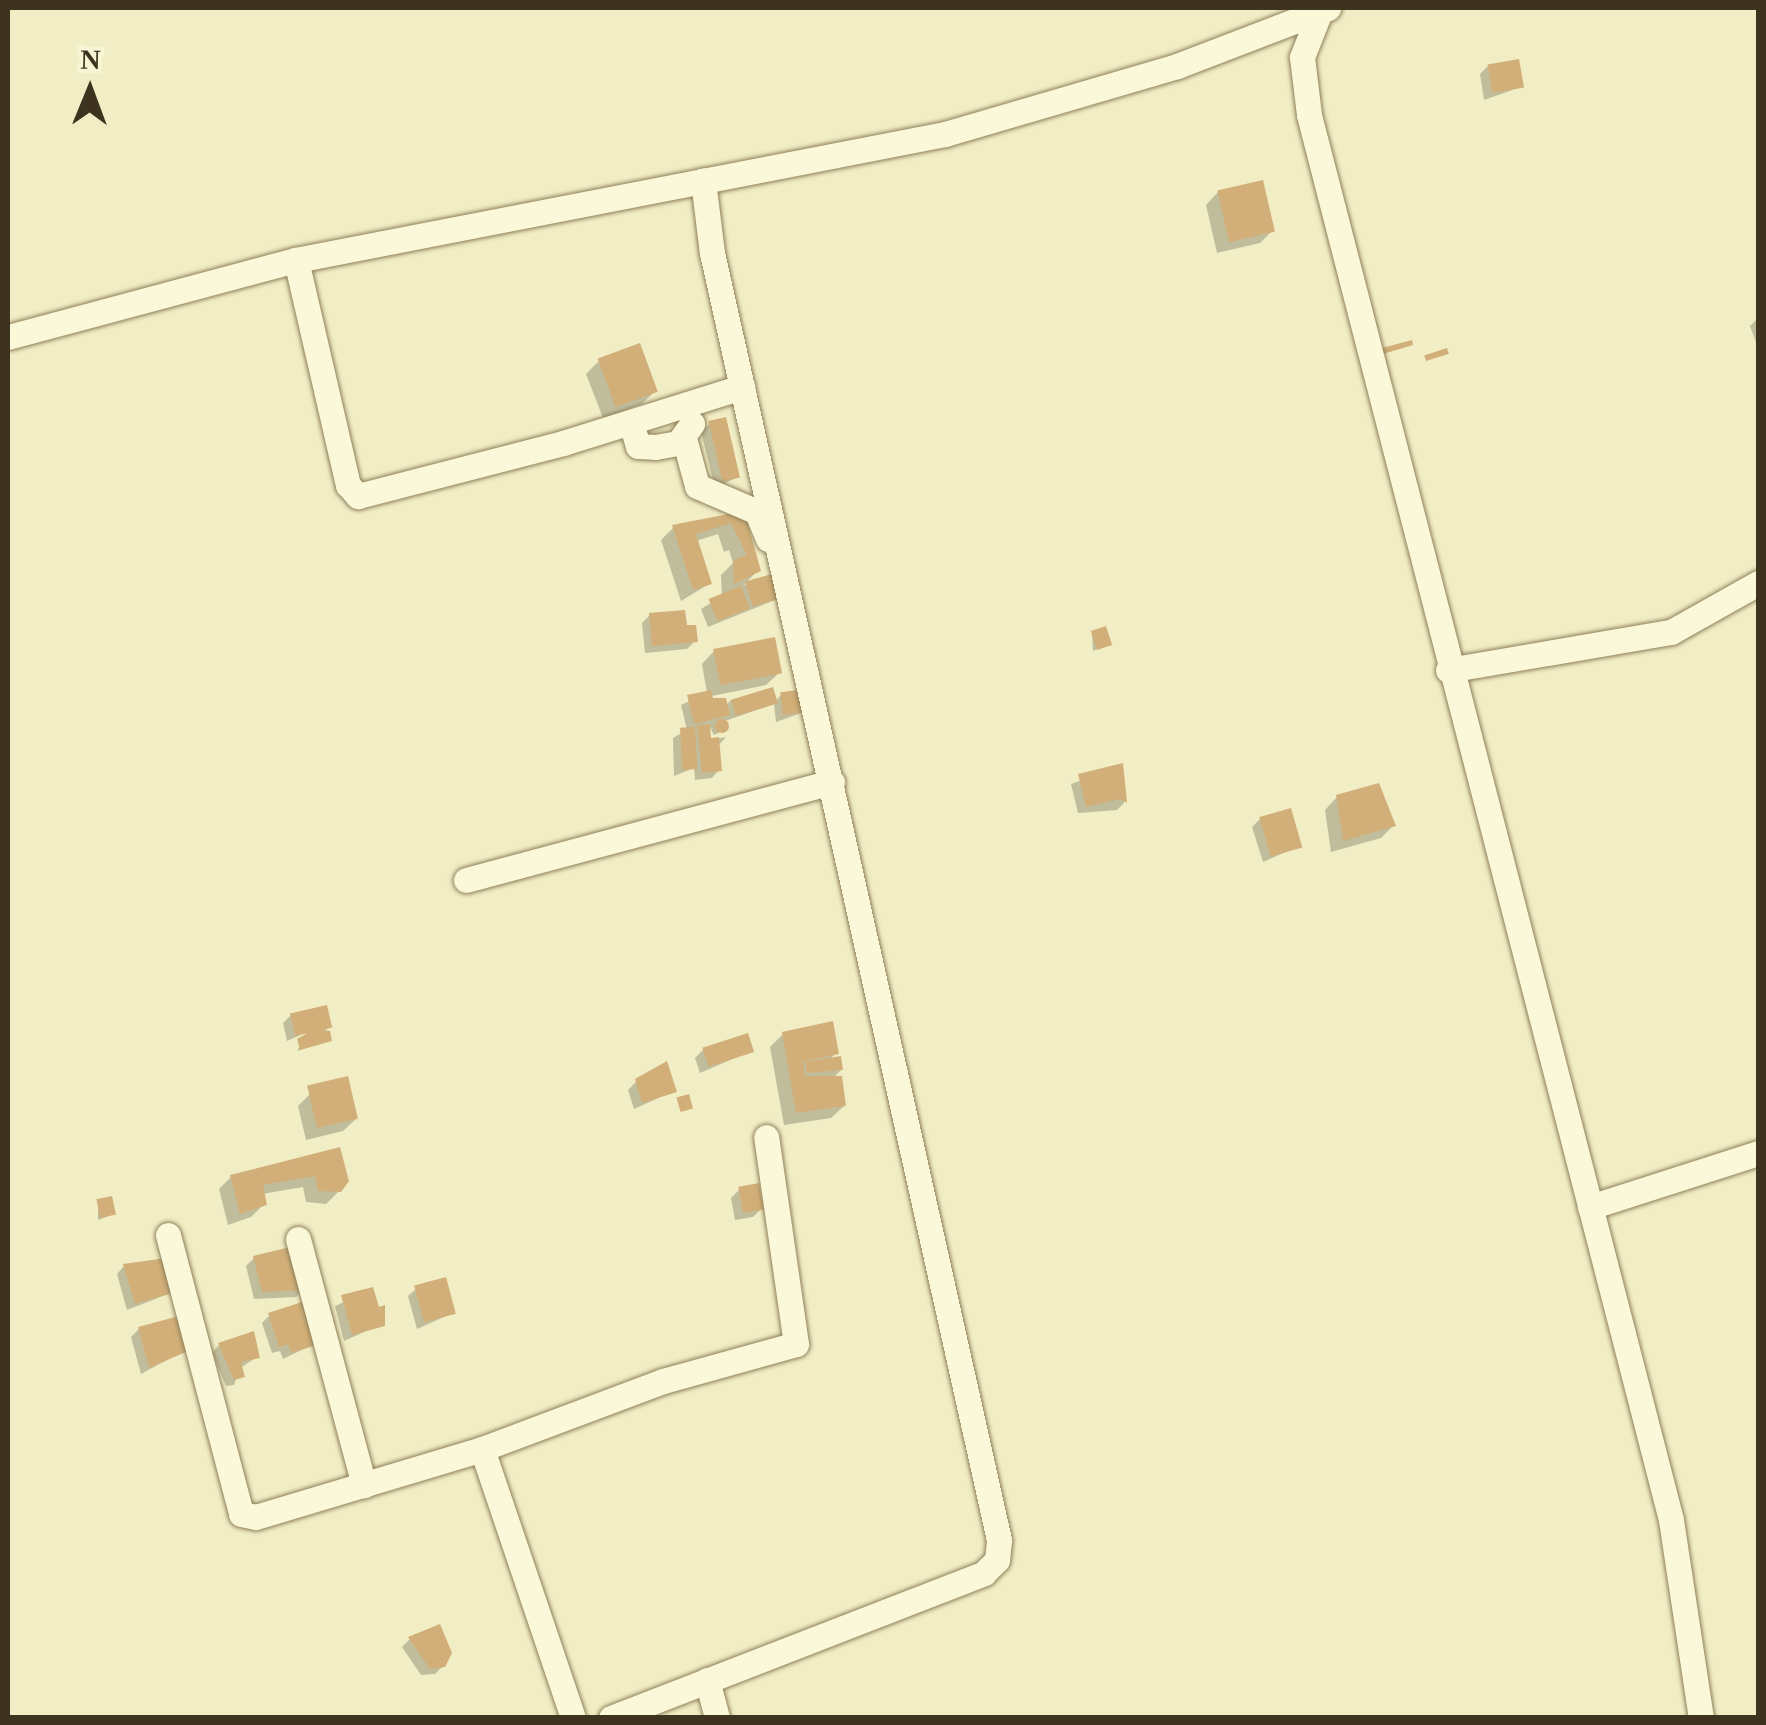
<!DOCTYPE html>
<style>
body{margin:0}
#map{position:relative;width:1766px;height:1725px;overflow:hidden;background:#f1edc5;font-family:Georgia,serif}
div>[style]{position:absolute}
.shadow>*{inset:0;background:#0003}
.building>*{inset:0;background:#d2af78;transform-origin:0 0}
.round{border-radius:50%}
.roads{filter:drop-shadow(0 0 2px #8e8059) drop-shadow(0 0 2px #8e8059)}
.minor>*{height:25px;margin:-12.5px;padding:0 12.5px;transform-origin:12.5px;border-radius:12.5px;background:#fbf8d9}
span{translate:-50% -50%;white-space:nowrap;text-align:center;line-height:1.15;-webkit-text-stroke:9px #f8f5d5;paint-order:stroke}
.frame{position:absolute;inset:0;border:10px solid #3d331e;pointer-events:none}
.north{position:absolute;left:40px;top:40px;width:100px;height:100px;-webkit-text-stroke:8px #f8f5d5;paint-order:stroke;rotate:1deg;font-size:28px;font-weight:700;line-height:40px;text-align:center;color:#3d331e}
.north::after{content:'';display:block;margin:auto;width:35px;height:45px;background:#3d331e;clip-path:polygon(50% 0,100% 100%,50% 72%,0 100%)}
</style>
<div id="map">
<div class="shadow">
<div style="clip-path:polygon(1488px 66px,1521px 87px,1484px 100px,1480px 74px)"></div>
<div style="clip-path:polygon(1218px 192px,1272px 231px,1260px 243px,1217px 253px,1206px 205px)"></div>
<div style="clip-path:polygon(1758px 318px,1758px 348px,1750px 326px)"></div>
<div style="clip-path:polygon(599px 361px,655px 391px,642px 404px,603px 418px,586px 374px)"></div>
<div style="clip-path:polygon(709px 424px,738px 477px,715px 488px,701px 432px)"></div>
<div style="clip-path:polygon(742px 514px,758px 570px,744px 585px,773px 576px,780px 598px,708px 627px,701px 609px,722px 596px,721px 575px,733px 563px,729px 550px,724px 552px,718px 534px,696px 541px,709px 584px,681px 601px,661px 540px,674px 527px)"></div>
<div style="clip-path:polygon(650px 615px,695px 641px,687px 649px,645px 653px,642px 623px)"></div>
<div style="clip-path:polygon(1092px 633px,1109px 644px,1093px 651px)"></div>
<div style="clip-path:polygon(714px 651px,779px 673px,766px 685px,702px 698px,725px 706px,731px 700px,775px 702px,781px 695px,807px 711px,776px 722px,774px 704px,725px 721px,727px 729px,714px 735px,708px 723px,704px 741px,726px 737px,717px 747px,719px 770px,712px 778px,695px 780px,694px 768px,674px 776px,673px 738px,687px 730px,681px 705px,707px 693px,702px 664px)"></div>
<div style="clip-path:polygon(1121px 766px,1124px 803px,1117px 810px,1078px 813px,1071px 784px)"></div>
<div style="clip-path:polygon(1337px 797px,1393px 826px,1381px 838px,1331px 852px,1325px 810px)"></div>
<div style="clip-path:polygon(1260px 819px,1299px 846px,1263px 862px,1252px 827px)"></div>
<div style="clip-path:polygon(291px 1015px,329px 1027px,322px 1034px,329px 1040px,297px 1051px,307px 1032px,287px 1041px,283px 1023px)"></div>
<div style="clip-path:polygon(783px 1034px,836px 1053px,828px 1061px,841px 1070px,832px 1079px,844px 1106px,831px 1118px,784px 1125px,770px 1047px)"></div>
<div style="clip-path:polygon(703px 1050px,751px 1051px,700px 1073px,695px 1058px)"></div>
<div style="clip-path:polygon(637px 1081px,674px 1091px,634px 1109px,628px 1090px)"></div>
<div style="clip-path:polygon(311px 1093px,356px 1119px,343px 1131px,306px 1140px,298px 1106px)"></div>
<div style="clip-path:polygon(338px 1150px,339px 1191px,326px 1204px,306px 1202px,303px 1187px,262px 1194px,264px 1204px,251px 1217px,228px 1225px,219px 1189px,231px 1177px)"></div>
<div style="clip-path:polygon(739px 1190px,761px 1209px,753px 1217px,735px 1220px,731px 1198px)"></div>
<div style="clip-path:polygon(98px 1202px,114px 1214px,98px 1220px)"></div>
<div style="clip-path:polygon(254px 1258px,303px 1289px,296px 1297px,254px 1299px,246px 1266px)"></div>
<div style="clip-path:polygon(124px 1266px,173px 1292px,127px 1310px,117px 1274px)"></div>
<div style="clip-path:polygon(416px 1289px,453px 1313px,417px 1329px,408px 1296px)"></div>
<div style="clip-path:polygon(372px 1290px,382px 1324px,344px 1341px,335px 1306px)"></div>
<div style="clip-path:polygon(270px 1315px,314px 1344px,283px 1359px,280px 1351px,272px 1353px,262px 1323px)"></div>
<div style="clip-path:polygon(139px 1329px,185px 1350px,141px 1374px,131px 1337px)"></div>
<div style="clip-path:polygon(219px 1345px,257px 1357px,240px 1368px,234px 1385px,226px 1386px,212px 1353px)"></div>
<div style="clip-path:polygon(410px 1639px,443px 1666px,435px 1674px,421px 1675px,402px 1647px)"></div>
</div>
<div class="building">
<div style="left:1519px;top:59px;width:29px;height:32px;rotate:80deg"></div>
<div style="left:1263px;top:180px;width:53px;height:47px;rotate:77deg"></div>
<div style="clip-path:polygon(1412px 340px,1413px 345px,1383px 354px,1382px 348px)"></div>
<div style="left:640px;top:343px;width:52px;height:45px;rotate:70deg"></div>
<div style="left:1447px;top:348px;width:6px;height:24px;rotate:72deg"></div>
<div style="left:726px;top:417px;width:62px;height:18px;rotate:77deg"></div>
<div style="clip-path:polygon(744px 511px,761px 571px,734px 584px,733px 560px,747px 555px,731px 523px,696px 534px,712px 584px,693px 590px,672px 525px)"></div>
<div style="left:775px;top:573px;width:26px;height:31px;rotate:74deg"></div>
<div style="left:741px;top:586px;width:24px;height:35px;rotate:68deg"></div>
<div style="clip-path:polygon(685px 610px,687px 625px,696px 625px,698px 642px,652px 646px,649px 613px)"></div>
<div style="left:1106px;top:626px;width:20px;height:16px;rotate:72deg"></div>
<div style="left:775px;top:637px;width:37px;height:63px;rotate:79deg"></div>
<div style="left:773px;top:687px;width:17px;height:44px;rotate:73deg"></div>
<div style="left:806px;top:689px;width:23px;height:26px;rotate:83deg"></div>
<div style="clip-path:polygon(711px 690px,713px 698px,726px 698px,730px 715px,694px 724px,687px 695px)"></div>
<div class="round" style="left:715px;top:719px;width:14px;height:14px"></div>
<div style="clip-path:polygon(710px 724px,711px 738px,719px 737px,722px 771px,702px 773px,697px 725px)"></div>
<div style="left:695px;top:727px;width:42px;height:15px;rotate:87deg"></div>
<div style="clip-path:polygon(1123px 763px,1127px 803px,1120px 799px,1086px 807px,1078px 774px)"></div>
<div style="clip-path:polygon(1379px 783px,1396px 826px,1343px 841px,1336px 795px)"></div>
<div style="left:1291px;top:808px;width:41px;height:33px;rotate:74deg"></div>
<div style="left:327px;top:1005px;width:23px;height:38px;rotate:77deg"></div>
<div style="clip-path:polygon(833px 1021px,839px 1054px,803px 1062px,805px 1076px,842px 1076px,846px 1106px,796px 1113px,782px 1032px)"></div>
<div style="clip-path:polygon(315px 1029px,330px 1031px,332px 1041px,300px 1050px,297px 1039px)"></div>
<div style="left:748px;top:1033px;width:20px;height:48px;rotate:72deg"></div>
<div style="clip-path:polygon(841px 1056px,843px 1070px,807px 1073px,805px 1062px)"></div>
<div style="clip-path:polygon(667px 1061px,677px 1092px,642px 1103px,635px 1079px)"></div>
<div style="left:348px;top:1076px;width:44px;height:42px;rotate:77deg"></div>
<div style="left:689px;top:1094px;width:15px;height:13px;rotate:74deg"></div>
<div style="clip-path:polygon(340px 1147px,349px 1181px,341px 1192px,318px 1191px,315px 1176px,263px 1185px,267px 1205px,240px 1214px,230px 1175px)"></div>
<div style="left:759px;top:1183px;width:27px;height:21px;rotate:80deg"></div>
<div style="left:112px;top:1196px;width:19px;height:16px;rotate:78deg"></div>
<div style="clip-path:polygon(290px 1247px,306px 1290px,262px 1292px,253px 1256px)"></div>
<div style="clip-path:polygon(166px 1258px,176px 1292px,135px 1304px,123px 1264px)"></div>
<div style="left:446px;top:1277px;width:38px;height:33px;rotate:75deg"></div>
<div style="clip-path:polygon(373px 1287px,379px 1307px,385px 1305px,385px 1326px,352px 1335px,341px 1295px)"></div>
<div style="clip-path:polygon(302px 1302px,316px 1345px,291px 1353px,288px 1344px,279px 1347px,268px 1313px)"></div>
<div style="clip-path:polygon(179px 1316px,188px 1351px,149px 1368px,138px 1327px)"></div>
<div style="clip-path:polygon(254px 1331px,260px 1358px,241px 1362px,245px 1377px,234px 1380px,218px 1343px)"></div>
<div style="clip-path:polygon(440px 1624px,452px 1653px,445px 1667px,430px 1669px,408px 1637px)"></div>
</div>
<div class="roads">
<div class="minor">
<div style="left:1321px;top:9px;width:52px;rotate:111.6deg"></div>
<div style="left:1302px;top:57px;width:58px;rotate:83.1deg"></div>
<div style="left:1309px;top:115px;width:1451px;rotate:75.55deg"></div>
<div style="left:1671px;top:1520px;width:200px;rotate:81.4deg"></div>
<div style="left:296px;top:260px;width:231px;rotate:77deg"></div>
<div style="left:348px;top:485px;width:15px;rotate:48deg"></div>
<div style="left:358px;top:496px;width:212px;rotate:-14.5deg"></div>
<div style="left:563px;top:443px;width:188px;rotate:-17.4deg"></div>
<div style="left:8px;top:337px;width:298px;rotate:-15deg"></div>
<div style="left:296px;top:260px;width:415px;rotate:-11deg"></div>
<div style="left:631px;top:422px;width:25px;rotate:74deg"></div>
<div style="left:638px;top:446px;width:17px;rotate:3deg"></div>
<div style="left:655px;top:447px;width:23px;rotate:-10deg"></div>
<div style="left:678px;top:443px;width:24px;rotate:-54deg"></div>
<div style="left:684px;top:438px;width:50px;rotate:74.8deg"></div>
<div style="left:697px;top:486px;width:65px;rotate:23.4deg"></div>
<div style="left:757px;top:512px;width:29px;rotate:68deg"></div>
<div style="left:1448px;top:670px;width:226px;rotate:-9.7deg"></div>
<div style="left:1671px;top:632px;width:100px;rotate:-29.4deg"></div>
<div style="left:466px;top:880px;width:379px;rotate:-15deg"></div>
<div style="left:1590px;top:1207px;width:176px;rotate:-17.8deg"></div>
<div style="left:168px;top:1235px;width:288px;rotate:75.3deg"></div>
<div style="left:241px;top:1514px;width:15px;rotate:11deg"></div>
<div style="left:256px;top:1517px;width:236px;rotate:-16.7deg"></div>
<div style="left:482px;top:1449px;width:284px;rotate:71.3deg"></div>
<div style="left:298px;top:1239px;width:255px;rotate:75deg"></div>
<div style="left:482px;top:1449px;width:193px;rotate:-20.6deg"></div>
<div style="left:663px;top:1381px;width:138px;rotate:-15.5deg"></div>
<div style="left:796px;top:1344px;width:209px;rotate:-98.2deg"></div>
<div style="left:707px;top:1680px;width:39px;rotate:75deg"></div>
<div style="left:611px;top:1718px;width:400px;rotate:-21.2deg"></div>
<div style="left:984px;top:1573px;width:18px;rotate:-45deg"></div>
<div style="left:997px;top:1560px;width:20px;rotate:-84deg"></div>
<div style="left:999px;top:1540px;width:1319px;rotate:-102.57deg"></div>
<div style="left:712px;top:253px;width:73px;rotate:-97.1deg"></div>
<div style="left:703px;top:181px;width:247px;rotate:-11deg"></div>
<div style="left:945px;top:134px;width:242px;rotate:-16.3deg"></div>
<div style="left:1177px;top:66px;width:162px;rotate:-21deg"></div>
</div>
</div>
<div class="frame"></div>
<div class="north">N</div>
</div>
